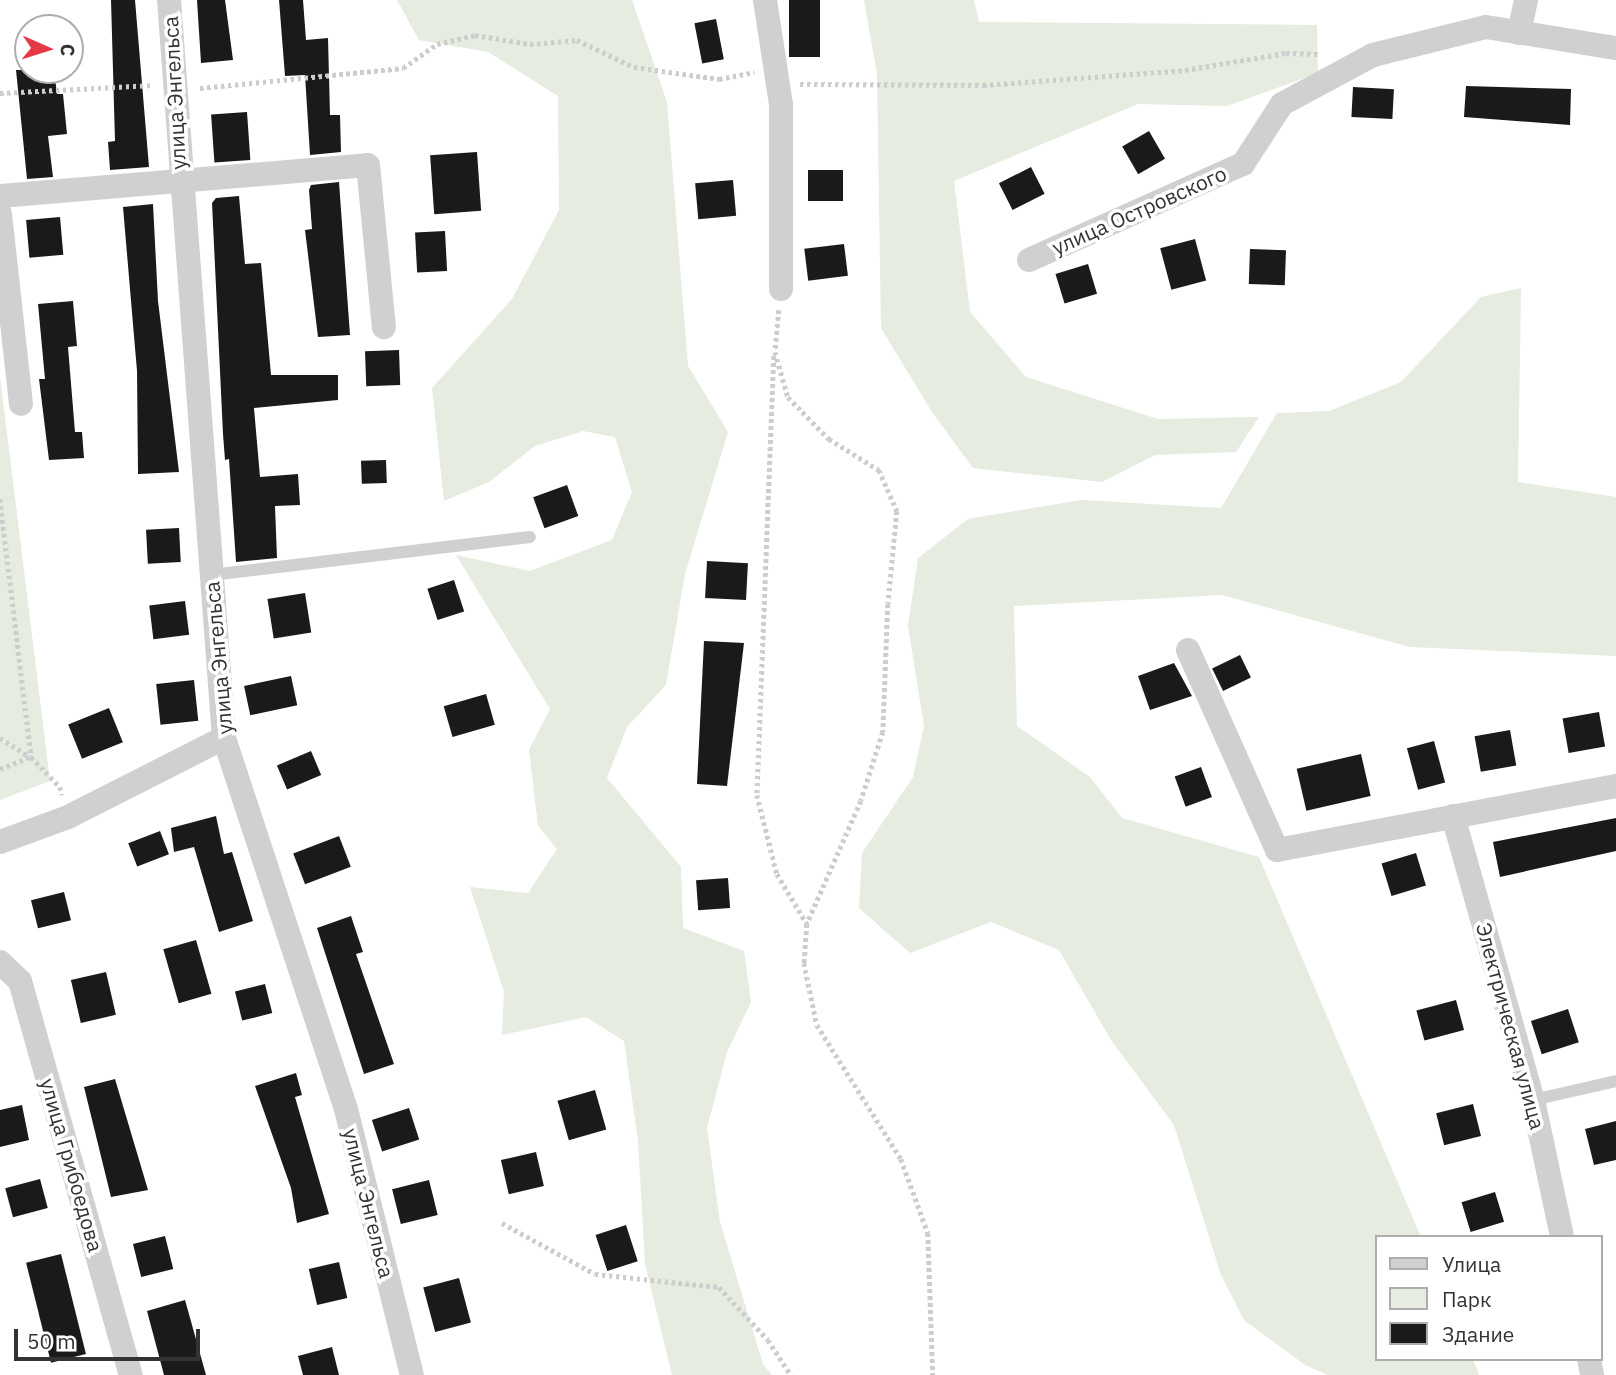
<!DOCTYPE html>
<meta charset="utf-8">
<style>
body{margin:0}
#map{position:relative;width:1616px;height:1375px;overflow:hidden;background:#fff;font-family:"IBM Plex Sans",sans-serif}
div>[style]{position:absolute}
.green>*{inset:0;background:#e6ecdf}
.building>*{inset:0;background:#1a1a1a;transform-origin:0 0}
.path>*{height:4.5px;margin-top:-2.25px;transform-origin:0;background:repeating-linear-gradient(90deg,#cdcdcd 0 3.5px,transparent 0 7px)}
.lane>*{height:12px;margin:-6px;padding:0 6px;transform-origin:6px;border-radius:6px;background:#d0d0d0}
.street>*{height:24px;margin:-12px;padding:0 12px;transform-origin:12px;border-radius:12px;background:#d0d0d0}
span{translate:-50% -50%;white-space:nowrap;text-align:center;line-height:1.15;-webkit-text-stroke:7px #fff;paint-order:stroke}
.street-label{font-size:21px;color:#333}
.legend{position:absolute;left:1375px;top:1235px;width:228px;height:126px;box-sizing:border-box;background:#fff;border:2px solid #adadad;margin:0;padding:9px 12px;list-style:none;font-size:21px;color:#333}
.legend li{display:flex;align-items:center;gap:14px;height:35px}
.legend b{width:35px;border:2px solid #adadad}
.north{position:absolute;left:14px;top:14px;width:70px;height:70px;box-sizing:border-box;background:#fff;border:2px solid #adadad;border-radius:50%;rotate:93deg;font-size:19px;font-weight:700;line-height:28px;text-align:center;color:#333}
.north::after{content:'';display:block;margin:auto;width:24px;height:32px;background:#e63946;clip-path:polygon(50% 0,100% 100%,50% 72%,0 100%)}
.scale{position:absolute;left:14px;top:1329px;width:186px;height:32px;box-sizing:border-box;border:4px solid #333;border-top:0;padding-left:9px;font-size:21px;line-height:24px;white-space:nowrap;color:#333;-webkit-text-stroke:5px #fff;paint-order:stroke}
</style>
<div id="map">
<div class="green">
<div style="clip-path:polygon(397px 0,632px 0,667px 102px,688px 366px,728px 432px,685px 574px,666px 685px,627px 727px,607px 778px,681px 867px,683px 928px,744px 951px,751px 1002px,727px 1052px,707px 1128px,720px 1222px,763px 1364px,772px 1375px,672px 1375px,645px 1264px,638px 1141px,624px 1041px,586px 1017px,502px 1035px,504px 992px,470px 887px,528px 893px,557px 849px,538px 826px,529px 750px,550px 709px,456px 555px,530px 571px,612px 540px,632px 492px,615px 437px,583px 431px,535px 446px,489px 482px,444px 501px,432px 388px,512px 299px,559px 210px,558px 96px,488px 52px,419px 40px)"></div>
<div style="clip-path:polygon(864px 0,974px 0,979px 22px,1317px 25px,1318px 73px,1227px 106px,1138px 104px,954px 181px,970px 312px,1026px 377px,1158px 419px,1259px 417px,1236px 452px,1155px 455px,1102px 482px,973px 468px,932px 412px,881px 328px,877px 74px)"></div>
<div style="clip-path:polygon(1521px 288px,1518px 482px,1616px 497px,1616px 656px,1410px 647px,1222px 595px,1014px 606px,1017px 726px,1090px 777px,1122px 818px,1259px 857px,1421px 1237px,1376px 1237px,1376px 1359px,1473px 1359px,1479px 1375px,1328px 1375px,1305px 1365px,1244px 1320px,1221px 1275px,1174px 1125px,1111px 1040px,1059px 950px,991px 922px,910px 953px,859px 908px,862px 853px,913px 777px,924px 726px,908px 626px,918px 558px,968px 519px,1081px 500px,1221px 508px,1277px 413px,1329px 411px,1401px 382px,1481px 297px)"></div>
<div style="clip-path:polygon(0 376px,50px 781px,0 800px)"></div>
</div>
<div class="building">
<div style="clip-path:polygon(111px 0,135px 0,149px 167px,110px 170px,108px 142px,115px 141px)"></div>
<div style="clip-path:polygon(197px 0,225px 0,233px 60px,201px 63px)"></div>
<div style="clip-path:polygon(279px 0,303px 0,306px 40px,328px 38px,330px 115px,340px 115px,341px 152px,310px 155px,305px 75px,285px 76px)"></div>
<div style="left:789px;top:0;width:31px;height:57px"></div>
<div style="left:716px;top:19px;width:41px;height:22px;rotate:79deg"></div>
<div style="clip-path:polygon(16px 70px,54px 70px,57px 94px,63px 94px,67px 134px,48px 136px,53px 177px,27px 179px)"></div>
<div style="clip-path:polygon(1466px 86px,1571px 89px,1570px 125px,1464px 117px)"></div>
<div style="left:1353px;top:87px;width:41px;height:30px;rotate:3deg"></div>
<div style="left:247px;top:112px;width:48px;height:36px;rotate:86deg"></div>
<div style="left:1149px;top:131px;width:32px;height:31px;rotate:60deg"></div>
<div style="left:477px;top:152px;width:59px;height:47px;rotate:86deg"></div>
<div style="left:1031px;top:167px;width:30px;height:36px;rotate:63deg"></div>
<div style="left:808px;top:170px;width:35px;height:31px"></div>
<div style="left:733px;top:180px;width:36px;height:38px;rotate:85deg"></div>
<div style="clip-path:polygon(339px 182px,350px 335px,318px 337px,305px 230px,312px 229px,309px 190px,311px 185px)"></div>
<div style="clip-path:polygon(239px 196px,245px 264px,261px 263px,271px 375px,338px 375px,338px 400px,254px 408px,260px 477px,298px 474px,300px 505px,275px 506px,277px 558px,236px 562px,229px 459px,225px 460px,223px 434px,212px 203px,216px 198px)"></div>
<div style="clip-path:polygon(153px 204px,158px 301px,179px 472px,138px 474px,137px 371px,123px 207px)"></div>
<div style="left:60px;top:217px;width:38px;height:34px;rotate:85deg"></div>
<div style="left:445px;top:231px;width:40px;height:30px;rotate:87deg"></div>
<div style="left:1195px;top:239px;width:43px;height:36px;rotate:75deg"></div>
<div style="left:844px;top:244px;width:32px;height:40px;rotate:83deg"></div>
<div style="left:1250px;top:249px;width:36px;height:35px;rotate:2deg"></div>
<div style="left:1088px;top:264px;width:31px;height:34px;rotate:73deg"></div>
<div style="clip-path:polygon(73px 301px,77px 346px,68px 347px,75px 432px,82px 432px,84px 458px,49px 460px,39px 379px,45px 379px,38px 304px)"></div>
<div style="left:399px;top:350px;width:35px;height:34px;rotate:88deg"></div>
<div style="left:386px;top:460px;width:23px;height:25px;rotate:88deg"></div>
<div style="left:567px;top:485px;width:33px;height:36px;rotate:70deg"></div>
<div style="left:179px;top:528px;width:34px;height:33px;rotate:87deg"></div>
<div style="left:707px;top:561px;width:41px;height:37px;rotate:3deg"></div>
<div style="left:454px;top:580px;width:33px;height:28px;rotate:72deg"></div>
<div style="left:305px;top:593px;width:40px;height:38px;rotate:81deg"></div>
<div style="left:185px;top:601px;width:34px;height:36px;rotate:83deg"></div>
<div style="clip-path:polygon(704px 641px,744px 643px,727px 786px,697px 784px)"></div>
<div style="left:1240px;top:655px;width:25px;height:31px;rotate:64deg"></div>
<div style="clip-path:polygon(1174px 663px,1192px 696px,1150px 710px,1138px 676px)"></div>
<div style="left:291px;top:676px;width:30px;height:48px;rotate:78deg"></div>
<div style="left:194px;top:680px;width:41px;height:38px;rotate:84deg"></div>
<div style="left:486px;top:694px;width:32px;height:44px;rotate:74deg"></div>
<div style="left:109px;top:708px;width:37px;height:44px;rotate:68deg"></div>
<div style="left:1599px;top:712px;width:35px;height:37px;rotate:80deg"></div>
<div style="left:1510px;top:730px;width:36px;height:36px;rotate:80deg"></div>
<div style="left:1434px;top:741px;width:43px;height:28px;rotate:75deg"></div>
<div style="left:311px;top:751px;width:26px;height:37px;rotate:67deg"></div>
<div style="left:1361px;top:754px;width:43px;height:66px;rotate:77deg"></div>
<div style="left:1201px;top:767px;width:32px;height:28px;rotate:70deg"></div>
<div style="clip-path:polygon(216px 816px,224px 854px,232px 852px,253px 921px,219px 932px,194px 847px,174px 852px,171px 828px)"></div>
<div style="clip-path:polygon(1616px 818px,1616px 851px,1500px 877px,1493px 842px)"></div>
<div style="left:160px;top:831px;width:25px;height:34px;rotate:69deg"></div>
<div style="left:339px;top:836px;width:33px;height:49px;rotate:69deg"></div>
<div style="left:1416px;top:853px;width:34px;height:36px;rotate:73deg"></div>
<div style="left:728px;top:878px;width:30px;height:32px;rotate:86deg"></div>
<div style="left:64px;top:892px;width:29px;height:34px;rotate:76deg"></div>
<div style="clip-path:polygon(351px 916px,363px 952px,356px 954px,394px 1064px,364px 1074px,317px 928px)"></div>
<div style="left:196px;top:940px;width:56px;height:34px;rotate:74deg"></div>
<div style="left:106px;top:972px;width:44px;height:36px;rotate:77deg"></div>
<div style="left:265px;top:984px;width:30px;height:31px;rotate:76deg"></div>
<div style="left:1456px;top:1000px;width:31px;height:41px;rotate:75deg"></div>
<div style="left:1568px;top:1009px;width:35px;height:39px;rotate:72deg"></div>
<div style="clip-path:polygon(296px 1073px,302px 1095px,295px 1097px,329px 1214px,297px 1223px,291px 1188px,255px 1086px)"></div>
<div style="clip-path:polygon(115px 1079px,148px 1190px,111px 1197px,84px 1087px)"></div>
<div style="left:595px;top:1090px;width:41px;height:39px;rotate:74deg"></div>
<div style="left:1473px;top:1104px;width:33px;height:38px;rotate:76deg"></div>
<div style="clip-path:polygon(22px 1105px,29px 1140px,0 1147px,0 1110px)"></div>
<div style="left:409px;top:1108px;width:33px;height:39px;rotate:72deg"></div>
<div style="clip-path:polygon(1616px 1121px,1616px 1160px,1594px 1165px,1585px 1129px)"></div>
<div style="left:536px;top:1152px;width:35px;height:36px;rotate:77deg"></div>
<div style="left:40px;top:1179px;width:30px;height:36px;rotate:75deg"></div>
<div style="left:429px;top:1180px;width:36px;height:38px;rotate:76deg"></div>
<div style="left:1495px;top:1192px;width:31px;height:35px;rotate:73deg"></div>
<div style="left:626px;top:1225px;width:38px;height:32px;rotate:72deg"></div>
<div style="left:165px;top:1236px;width:34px;height:33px;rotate:76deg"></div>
<div style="left:61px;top:1254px;width:103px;height:36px;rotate:76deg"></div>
<div style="left:339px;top:1262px;width:37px;height:31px;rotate:77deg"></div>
<div style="left:459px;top:1278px;width:46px;height:37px;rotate:75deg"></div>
<div style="clip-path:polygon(185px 1300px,206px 1375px,164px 1375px,147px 1311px)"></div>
<div style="clip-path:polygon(332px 1347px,339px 1375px,303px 1375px,298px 1356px)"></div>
</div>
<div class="path">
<div style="left:800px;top:84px;width:183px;rotate:0.3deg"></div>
<div style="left:983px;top:85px;width:203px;rotate:-4.2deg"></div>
<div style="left:1185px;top:70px;width:102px;rotate:-9.6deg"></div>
<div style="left:1286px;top:53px;width:35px;rotate:2deg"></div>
<div style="left:200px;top:88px;width:204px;rotate:-5.6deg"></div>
<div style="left:403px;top:68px;width:42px;rotate:-35.2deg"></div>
<div style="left:437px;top:44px;width:39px;rotate:-13deg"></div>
<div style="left:475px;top:35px;width:56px;rotate:9.3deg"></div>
<div style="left:530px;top:44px;width:47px;rotate:-4.9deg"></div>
<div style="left:577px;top:40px;width:63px;rotate:25.3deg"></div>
<div style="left:634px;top:67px;width:86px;rotate:8deg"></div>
<div style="left:719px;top:79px;width:36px;rotate:-11deg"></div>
<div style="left:0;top:93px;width:153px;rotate:-3deg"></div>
<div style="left:779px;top:310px;width:42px;rotate:95.4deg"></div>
<div style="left:775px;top:352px;width:47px;rotate:73.9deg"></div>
<div style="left:788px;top:397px;width:59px;rotate:45.7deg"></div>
<div style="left:829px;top:439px;width:59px;rotate:31.8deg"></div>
<div style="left:879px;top:470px;width:45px;rotate:66.3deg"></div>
<div style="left:897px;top:511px;width:93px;rotate:95.5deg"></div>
<div style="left:888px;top:604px;width:128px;rotate:92.2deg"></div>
<div style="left:883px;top:732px;width:72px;rotate:107.7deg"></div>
<div style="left:861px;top:801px;width:134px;rotate:113.7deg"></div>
<div style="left:807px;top:924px;width:39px;rotate:94deg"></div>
<div style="left:804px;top:963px;width:63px;rotate:78.2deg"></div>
<div style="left:817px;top:1025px;width:158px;rotate:57.9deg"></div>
<div style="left:901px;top:1159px;width:79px;rotate:70deg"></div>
<div style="left:928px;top:1233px;width:142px;rotate:88deg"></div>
<div style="left:774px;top:356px;width:439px;rotate:92.2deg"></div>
<div style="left:757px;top:795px;width:81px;rotate:75.8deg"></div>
<div style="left:777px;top:874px;width:58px;rotate:59deg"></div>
<div style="left:0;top:499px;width:260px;rotate:83.1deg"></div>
<div style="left:0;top:738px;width:36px;rotate:32deg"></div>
<div style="left:31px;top:757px;width:42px;rotate:46deg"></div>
<div style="left:60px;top:787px;width:8px;rotate:76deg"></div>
<div style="left:0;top:769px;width:32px;rotate:-22deg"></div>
<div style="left:502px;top:1223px;width:106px;rotate:28.7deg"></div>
<div style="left:595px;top:1274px;width:125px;rotate:6deg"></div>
<div style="left:719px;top:1287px;width:72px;rotate:47.2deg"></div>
<div style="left:768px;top:1340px;width:42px;rotate:56.7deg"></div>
</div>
<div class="lane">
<div style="left:211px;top:575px;width:321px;rotate:-6.8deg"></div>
<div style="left:1533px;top:1100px;width:85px;rotate:-12.9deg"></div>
</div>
<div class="street">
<div style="left:169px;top:0;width:740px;rotate:85.74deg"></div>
<div style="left:224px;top:738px;width:391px;rotate:71.8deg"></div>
<div style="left:346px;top:1109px;width:274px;rotate:76.1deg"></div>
<div style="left:765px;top:0;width:105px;rotate:81.3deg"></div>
<div style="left:781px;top:104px;width:185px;rotate:90deg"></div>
<div style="left:1519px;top:33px;width:34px;rotate:-78deg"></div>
<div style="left:0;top:196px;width:369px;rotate:-4.8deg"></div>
<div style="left:368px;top:165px;width:163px;rotate:84.4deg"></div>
<div style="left:0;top:214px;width:191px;rotate:83.7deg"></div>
<div style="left:1029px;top:260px;width:235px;rotate:-24.2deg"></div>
<div style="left:1243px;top:164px;width:72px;rotate:-57deg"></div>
<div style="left:1282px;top:104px;width:103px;rotate:-28.3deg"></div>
<div style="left:1373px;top:55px;width:116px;rotate:-13.9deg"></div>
<div style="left:1486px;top:27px;width:132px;rotate:9.2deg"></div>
<div style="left:1188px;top:650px;width:219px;rotate:66deg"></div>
<div style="left:1277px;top:850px;width:345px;rotate:-10.7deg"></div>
<div style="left:1453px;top:816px;width:295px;rotate:74.3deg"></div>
<div style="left:1533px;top:1100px;width:140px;rotate:78deg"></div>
<div style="left:0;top:842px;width:72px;rotate:-20.2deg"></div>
<div style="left:68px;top:817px;width:175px;rotate:-26.9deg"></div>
<div style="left:0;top:962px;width:28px;rotate:44deg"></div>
<div style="left:20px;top:981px;width:409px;rotate:74.3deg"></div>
<div style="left:1589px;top:1359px;width:16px;rotate:79deg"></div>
</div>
<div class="street-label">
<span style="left:174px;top:93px;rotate:-93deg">улица Энгельса</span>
<span style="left:1139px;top:210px;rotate:-24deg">улица Островского</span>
<span style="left:218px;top:658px;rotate:-95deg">улица Энгельса</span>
<span style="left:1511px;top:1026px;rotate:75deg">Электрическая улица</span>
<span style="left:72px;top:1165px;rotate:74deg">улица Грибоедова</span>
<span style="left:369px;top:1203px;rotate:76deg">улица Энгельса</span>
</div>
<ul class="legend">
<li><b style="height:9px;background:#d0d0d0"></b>Улица</li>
<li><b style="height:19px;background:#e6ecdf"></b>Парк</li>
<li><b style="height:19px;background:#1a1a1a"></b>Здание</li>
</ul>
<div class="north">С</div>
<div class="scale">50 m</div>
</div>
